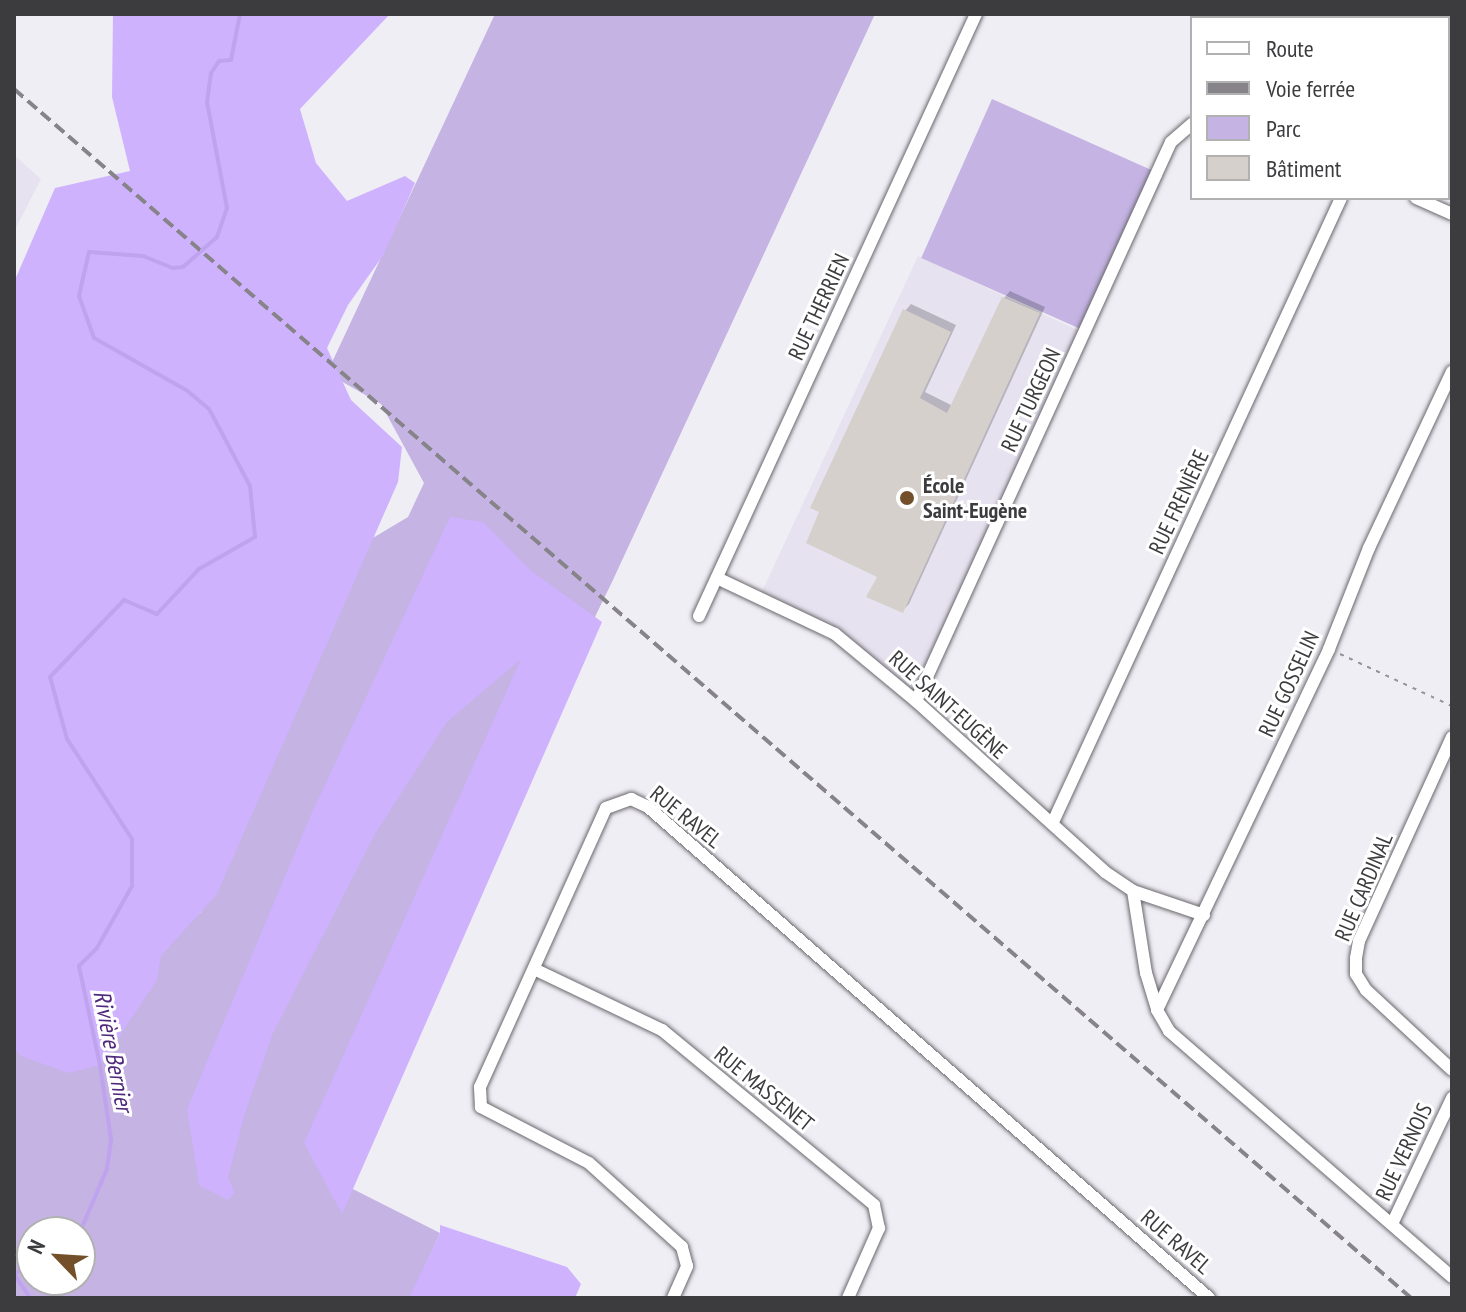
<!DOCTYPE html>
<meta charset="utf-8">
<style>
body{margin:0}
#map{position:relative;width:1466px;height:1312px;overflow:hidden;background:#f0eef5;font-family:"PT Sans Narrow",sans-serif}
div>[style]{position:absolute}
.built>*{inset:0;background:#e7e2ef}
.green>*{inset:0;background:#c4b3e3;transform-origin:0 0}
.forest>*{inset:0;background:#ceb2fd}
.shadow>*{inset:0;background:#0003}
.stream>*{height:4px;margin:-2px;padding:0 2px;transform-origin:2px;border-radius:2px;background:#bfa3ee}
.building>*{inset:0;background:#d5d0cb}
.path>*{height:2px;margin-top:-1px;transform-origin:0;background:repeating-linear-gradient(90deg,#959499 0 4px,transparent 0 10px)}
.roads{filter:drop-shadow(0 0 2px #6a686d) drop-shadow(0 0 2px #6a686d)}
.minor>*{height:12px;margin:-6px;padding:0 6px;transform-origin:6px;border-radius:6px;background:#fff}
.rail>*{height:4px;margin-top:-2px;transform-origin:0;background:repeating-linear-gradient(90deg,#868489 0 12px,transparent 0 18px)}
.dots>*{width:22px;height:22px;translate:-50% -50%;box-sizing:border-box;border:4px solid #fff;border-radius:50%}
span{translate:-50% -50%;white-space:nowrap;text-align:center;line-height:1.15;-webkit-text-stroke:6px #fff;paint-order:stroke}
.street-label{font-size:22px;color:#3c3b3e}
.poi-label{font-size:22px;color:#3c3b3e;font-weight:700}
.left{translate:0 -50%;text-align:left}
.water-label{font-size:24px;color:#4f277d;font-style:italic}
.frame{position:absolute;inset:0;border:16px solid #3c3b3e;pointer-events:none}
.legend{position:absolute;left:1190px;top:16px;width:260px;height:184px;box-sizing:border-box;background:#fff;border:2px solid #b1b1b2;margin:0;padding:10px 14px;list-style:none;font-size:24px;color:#3c3b3e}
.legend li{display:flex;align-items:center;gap:16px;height:40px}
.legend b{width:40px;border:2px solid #b1b1b2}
.north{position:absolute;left:16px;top:1216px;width:80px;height:80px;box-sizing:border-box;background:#fff;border:2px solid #b1b1b2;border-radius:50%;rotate:295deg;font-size:22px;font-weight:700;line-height:32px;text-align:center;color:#3c3b3e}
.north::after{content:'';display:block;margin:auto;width:28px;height:36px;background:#735029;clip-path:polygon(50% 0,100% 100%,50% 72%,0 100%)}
</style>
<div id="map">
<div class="built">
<div style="clip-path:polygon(14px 155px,41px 179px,14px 232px)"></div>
<div style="clip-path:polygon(918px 256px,1084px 333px,916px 701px,835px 634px,759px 598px)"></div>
</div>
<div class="green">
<div style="clip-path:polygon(evenodd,495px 14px,875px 14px,612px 582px,323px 1174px,440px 1233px,410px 1298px,14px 1298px,14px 1000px,121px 980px,201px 912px,262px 764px,366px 542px,408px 517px,424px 483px,381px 404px,327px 373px,495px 14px,32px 1232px,80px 1232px,80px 1280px,32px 1280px,32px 1232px)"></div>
<div style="left:992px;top:99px;width:180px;height:174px;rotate:24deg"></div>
</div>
<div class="forest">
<div style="clip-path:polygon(113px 14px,390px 14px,300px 109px,316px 163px,347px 201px,405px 176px,415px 183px,384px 254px,348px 305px,327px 348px,351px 400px,402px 447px,398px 482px,217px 894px,161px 956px,157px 980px,100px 1065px,68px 1073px,21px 1056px,14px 1048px,14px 282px,55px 188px,130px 171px,112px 97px)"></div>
<div style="clip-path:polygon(450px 517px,483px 522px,530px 570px,602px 622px,342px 1214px,304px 1143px,521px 659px,447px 722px,375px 834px,273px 1033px,245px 1113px,228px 1177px,235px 1193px,228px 1200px,199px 1185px,187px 1109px,310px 817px)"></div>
<div style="clip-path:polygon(440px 1225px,567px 1267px,581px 1284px,575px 1298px,409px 1298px,440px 1233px)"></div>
</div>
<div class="shadow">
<div style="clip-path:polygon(1010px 291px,1045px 307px,909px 604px,902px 611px,880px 576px,905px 311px,911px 304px,956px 325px,925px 392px,953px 406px,1004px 298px)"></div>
</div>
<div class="stream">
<div style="left:80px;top:1232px;width:69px;rotate:-66.8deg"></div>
<div style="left:107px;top:1169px;width:30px;rotate:-82deg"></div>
<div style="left:111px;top:1139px;width:75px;rotate:-98.5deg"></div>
<div style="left:100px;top:1065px;width:101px;rotate:-102deg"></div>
<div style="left:79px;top:966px;width:25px;rotate:-45deg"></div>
<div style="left:97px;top:948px;width:71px;rotate:-60.6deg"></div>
<div style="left:132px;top:886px;width:47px;rotate:-90deg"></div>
<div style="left:132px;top:839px;width:119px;rotate:-123deg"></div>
<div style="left:67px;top:739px;width:64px;rotate:-105.3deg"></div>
<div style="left:50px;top:677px;width:107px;rotate:-46.1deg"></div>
<div style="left:124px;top:600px;width:36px;rotate:23deg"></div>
<div style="left:157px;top:614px;width:62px;rotate:-47deg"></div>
<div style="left:199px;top:569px;width:64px;rotate:-29.7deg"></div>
<div style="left:255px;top:537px;width:51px;rotate:-95.6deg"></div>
<div style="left:250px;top:486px;width:87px;rotate:-118deg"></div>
<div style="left:209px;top:409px;width:30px;rotate:-140deg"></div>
<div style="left:186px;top:390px;width:106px;rotate:-150.5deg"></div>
<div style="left:94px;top:338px;width:45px;rotate:-109.7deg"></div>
<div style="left:79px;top:296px;width:45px;rotate:-77.2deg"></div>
<div style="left:89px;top:252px;width:54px;rotate:4.2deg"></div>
<div style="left:143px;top:256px;width:32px;rotate:22deg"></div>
<div style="left:173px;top:268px;width:10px;rotate:-6deg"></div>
<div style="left:183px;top:267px;width:45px;rotate:-41.4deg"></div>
<div style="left:217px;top:237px;width:31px;rotate:-71deg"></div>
<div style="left:227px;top:208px;width:108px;rotate:-100.7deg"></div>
<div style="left:207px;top:102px;width:29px;rotate:-82deg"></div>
<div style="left:211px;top:73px;width:14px;rotate:-56deg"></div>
<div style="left:219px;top:61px;width:12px;rotate:-5deg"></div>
<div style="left:231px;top:60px;width:47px;rotate:-78.9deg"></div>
<div style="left:14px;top:1274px;width:29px;rotate:56deg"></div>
<div style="left:14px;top:1274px;width:21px;rotate:-29deg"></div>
</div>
<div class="building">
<div style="clip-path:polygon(1002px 297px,1040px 313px,903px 613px,866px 597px,877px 577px,806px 543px,819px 512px,810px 508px,903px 309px,951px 332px,920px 398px,947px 413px)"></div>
</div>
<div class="path">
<div style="left:1340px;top:654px;width:123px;rotate:24.9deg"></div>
</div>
<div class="roads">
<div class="minor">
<div style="left:1291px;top:18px;width:4px;rotate:-63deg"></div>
<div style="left:1416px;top:198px;width:39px;rotate:24deg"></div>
<div style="left:717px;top:578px;width:131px;rotate:25.4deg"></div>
<div style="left:835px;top:634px;width:105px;rotate:39.6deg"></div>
<div style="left:916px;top:701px;width:255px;rotate:42.1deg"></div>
<div style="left:1105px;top:872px;width:34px;rotate:34deg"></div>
<div style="left:1133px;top:891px;width:75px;rotate:18.7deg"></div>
<div style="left:699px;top:616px;width:663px;rotate:-65.29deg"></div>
<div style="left:916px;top:701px;width:614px;rotate:-65.48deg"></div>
<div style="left:1171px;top:142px;width:28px;rotate:-41deg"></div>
<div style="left:1452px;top:737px;width:224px;rotate:114.5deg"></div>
<div style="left:1359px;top:941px;width:17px;rotate:100deg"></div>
<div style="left:1356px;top:958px;width:16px;rotate:90deg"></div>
<div style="left:1356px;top:974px;width:19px;rotate:58deg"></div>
<div style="left:1366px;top:990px;width:117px;rotate:42.9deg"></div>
<div style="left:1053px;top:822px;width:687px;rotate:-65.22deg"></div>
<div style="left:1133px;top:891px;width:83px;rotate:81deg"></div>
<div style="left:1146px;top:973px;width:39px;rotate:73deg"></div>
<div style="left:1157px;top:1010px;width:24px;rotate:60deg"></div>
<div style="left:1169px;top:1031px;width:375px;rotate:41deg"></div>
<div style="left:534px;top:969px;width:142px;rotate:25.5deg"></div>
<div style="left:662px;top:1030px;width:275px;rotate:39.5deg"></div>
<div style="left:874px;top:1205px;width:24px;rotate:78deg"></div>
<div style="left:879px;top:1228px;width:77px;rotate:113.9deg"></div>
<div style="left:1157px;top:1010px;width:400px;rotate:-64.5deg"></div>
<div style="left:1329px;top:649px;width:109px;rotate:-68.4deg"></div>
<div style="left:1369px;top:548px;width:195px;rotate:-64.8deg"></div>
<div style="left:1392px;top:1224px;width:140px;rotate:-64.5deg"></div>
<div style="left:673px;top:1298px;width:35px;rotate:-66deg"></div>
<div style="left:687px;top:1266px;width:20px;rotate:-105deg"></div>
<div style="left:682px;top:1247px;width:125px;rotate:-137.9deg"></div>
<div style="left:589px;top:1163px;width:122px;rotate:-152.6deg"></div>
<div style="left:481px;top:1107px;width:20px;rotate:-93deg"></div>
<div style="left:480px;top:1087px;width:306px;rotate:-65.7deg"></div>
<div style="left:606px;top:808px;width:27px;rotate:-20deg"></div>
<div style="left:631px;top:799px;width:19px;rotate:25deg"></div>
<div style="left:648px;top:807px;width:746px;rotate:41.19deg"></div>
</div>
</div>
<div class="rail">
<div style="left:14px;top:89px;width:1848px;rotate:40.87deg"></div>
</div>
<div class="dots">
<div style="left:907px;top:498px;background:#735029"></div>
</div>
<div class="street-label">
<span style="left:819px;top:307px;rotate:-65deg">RUE THERRIEN</span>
<span style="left:1031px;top:400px;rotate:-65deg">RUE TURGEON</span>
<span style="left:1179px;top:502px;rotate:-65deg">RUE FRENIÈRE</span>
<span style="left:1289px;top:684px;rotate:-65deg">RUE GOSSELIN</span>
<span style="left:948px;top:705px;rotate:42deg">RUE SAINT-EUGÈNE</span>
<span style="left:686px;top:817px;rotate:39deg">RUE RAVEL</span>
<span style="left:1364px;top:887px;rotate:-67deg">RUE CARDINAL</span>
<span style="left:764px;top:1089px;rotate:39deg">RUE MASSENET</span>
<span style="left:1404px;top:1152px;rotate:-65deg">RUE VERNOIS</span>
<span style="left:1176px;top:1242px;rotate:41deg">RUE RAVEL</span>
</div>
<div class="poi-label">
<span class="left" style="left:923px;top:498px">École<br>Saint-Eugène</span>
</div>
<div class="water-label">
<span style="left:113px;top:1051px;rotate:79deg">Rivière Bernier</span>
</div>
<div class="frame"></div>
<ul class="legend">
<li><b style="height:10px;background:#fff"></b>Route</li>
<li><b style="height:10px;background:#868489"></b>Voie ferrée</li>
<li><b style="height:22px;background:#c4b3e3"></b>Parc</li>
<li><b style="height:22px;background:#d5d0cb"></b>Bâtiment</li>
</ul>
<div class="north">N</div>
</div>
